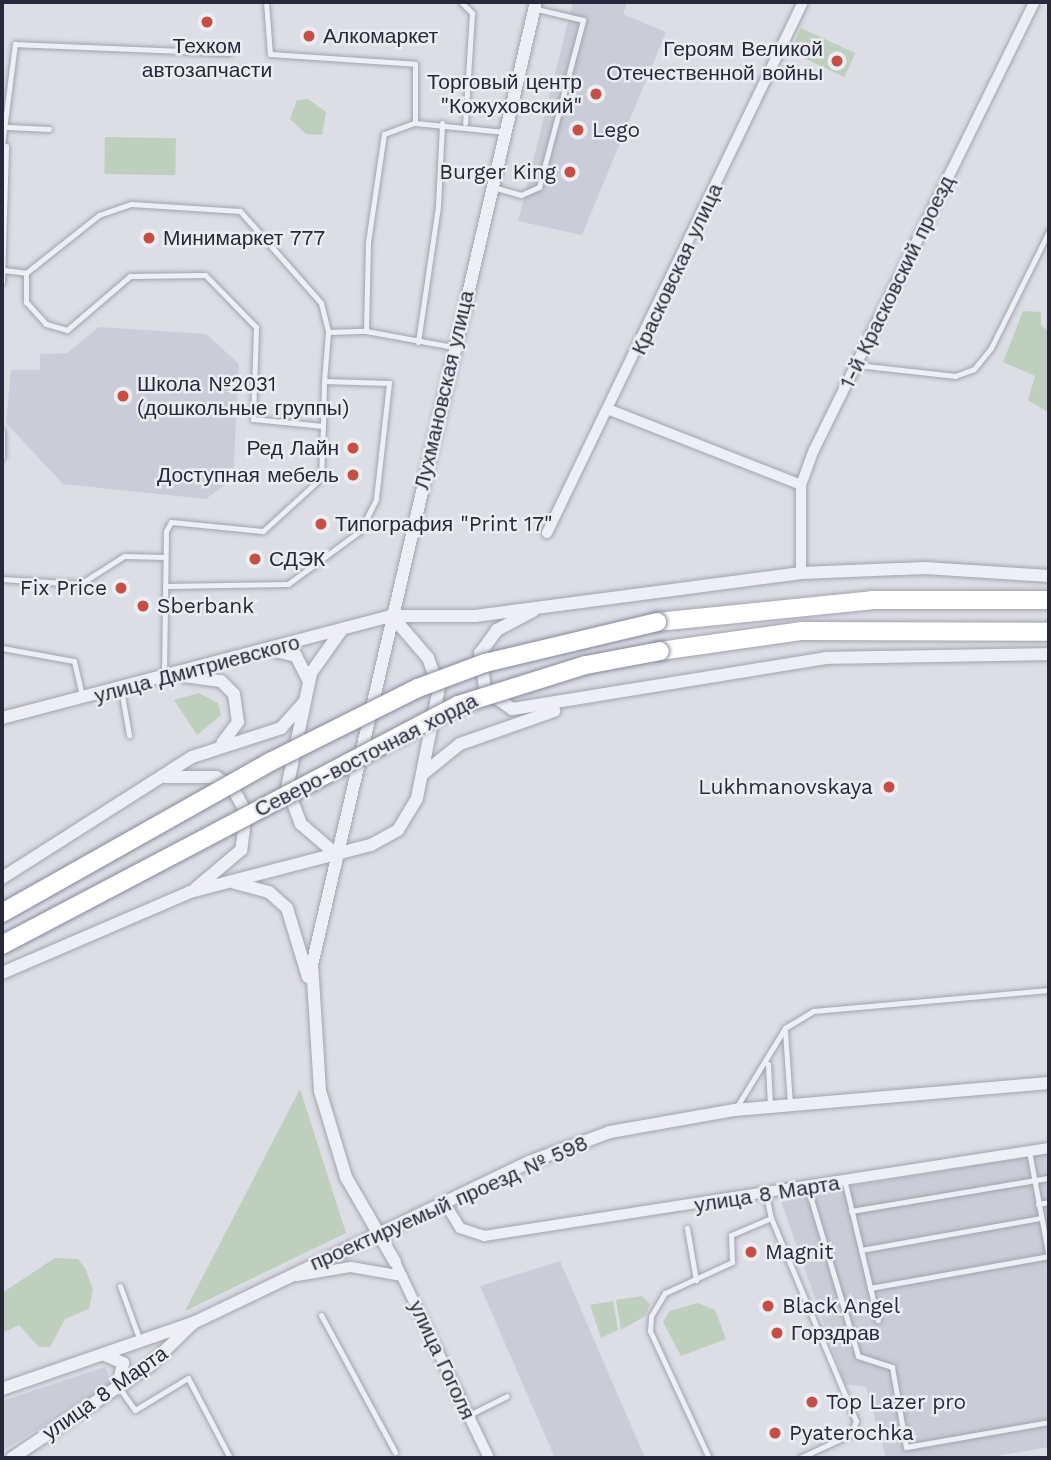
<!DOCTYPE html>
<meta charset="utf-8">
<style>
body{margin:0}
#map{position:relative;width:1051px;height:1460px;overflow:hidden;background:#dcdde5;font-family:"Work Sans",sans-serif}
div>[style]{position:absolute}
.built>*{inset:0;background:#caccd7}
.green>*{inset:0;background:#becfbd;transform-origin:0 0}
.roads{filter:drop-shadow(0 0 2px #a2a3af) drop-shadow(0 0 2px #a2a3af)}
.service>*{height:5px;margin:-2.5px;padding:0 2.5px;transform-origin:2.5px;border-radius:2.5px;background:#eeeff4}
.minor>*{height:10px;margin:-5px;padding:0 5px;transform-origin:5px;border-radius:5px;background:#eeeff4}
.tertiary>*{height:12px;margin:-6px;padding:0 6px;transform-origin:6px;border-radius:6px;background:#eeeff4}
.trunk>*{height:18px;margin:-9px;padding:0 9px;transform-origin:9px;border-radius:9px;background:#fff}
.bridges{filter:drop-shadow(0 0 2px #84889b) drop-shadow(0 0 2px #84889b)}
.trunk-bridge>*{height:18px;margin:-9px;padding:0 9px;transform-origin:9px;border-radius:9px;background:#fff}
.dots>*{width:19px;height:19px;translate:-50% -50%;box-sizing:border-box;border:4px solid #ebedf3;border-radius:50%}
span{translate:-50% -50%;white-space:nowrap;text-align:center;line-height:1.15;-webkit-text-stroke:5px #ebedf3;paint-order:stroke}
.poi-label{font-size:21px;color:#27293b}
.left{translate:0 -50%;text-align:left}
.right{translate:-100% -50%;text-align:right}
.street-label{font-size:21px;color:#27293b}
.frame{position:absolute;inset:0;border:4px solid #27293b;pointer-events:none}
</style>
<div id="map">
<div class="built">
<div style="clip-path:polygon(573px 2px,627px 2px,623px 14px,666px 32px,582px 235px,518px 221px)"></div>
<div style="clip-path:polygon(99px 327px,206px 334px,239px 364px,233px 479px,206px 499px,63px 484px,6px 423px,11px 370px,40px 370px,40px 354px,67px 353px)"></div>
<div style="clip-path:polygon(1049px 1153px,1049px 1447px,984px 1458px,886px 1458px,866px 1387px,845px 1384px,780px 1198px)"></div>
<div style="clip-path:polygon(560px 1261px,645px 1458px,555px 1458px,480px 1286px)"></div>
<div style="clip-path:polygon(105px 1367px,112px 1384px,2px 1451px,2px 1401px)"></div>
</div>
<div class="green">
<div style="left:801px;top:28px;width:60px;height:26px;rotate:25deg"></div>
<div style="clip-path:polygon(308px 99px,326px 112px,322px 135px,306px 134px,290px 119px,297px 100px)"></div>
<div style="left:105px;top:137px;width:71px;height:37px;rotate:1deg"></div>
<div style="clip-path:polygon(1023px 311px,1041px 312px,1041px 325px,1049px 332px,1049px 413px,1028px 400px,1035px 376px,1003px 362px)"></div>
<div style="clip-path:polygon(199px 693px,218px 703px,221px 715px,197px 735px,174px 700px)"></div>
<div style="clip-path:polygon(300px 1089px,346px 1233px,185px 1311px)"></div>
<div style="clip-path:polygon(55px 1258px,78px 1259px,85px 1268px,93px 1289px,89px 1309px,65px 1319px,50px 1347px,39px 1347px,19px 1325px,2px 1333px,2px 1293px)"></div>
<div style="clip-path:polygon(642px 1296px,650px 1304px,645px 1316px,621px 1330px,616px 1300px)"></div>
<div style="clip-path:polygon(613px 1301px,618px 1330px,601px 1338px,590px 1305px)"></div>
<div style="clip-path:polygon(698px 1303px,715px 1310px,726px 1339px,681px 1356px,663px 1322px,670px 1311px)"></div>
</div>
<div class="roads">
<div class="service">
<div style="left:266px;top:2px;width:52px;rotate:85.6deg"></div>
<div style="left:270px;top:54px;width:145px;rotate:3.9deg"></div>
<div style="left:415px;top:64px;width:59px;rotate:90deg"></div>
<div style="left:461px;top:2px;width:16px;rotate:45deg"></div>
<div style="left:472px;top:13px;width:110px;rotate:93.6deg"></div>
<div style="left:8px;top:127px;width:41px;rotate:2.8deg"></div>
<div style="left:2px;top:145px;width:102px;rotate:-82.7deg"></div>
<div style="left:15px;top:44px;width:214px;rotate:2.4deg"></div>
<div style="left:493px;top:187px;width:29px;rotate:16deg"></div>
<div style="left:521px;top:195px;width:20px;rotate:-24deg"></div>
<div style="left:539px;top:187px;width:173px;rotate:-75.2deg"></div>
<div style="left:583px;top:20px;width:47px;rotate:-166.6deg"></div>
<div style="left:3px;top:270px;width:23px;rotate:7deg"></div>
<div style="left:2px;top:282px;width:136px;rotate:-88.3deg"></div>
<div style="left:366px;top:331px;width:88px;rotate:10.4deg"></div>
<div style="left:418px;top:342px;width:137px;rotate:-81.6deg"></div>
<div style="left:438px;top:206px;width:83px;rotate:-87.2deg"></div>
<div style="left:857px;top:365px;width:99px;rotate:6.4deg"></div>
<div style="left:955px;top:376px;width:20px;rotate:-20deg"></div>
<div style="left:974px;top:369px;width:27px;rotate:-51deg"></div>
<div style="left:991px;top:348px;width:131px;rotate:-63.6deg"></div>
<div style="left:324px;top:381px;width:49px;rotate:-85.3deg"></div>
<div style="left:2px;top:431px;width:26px;rotate:90deg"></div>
<div style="left:2px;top:579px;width:78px;rotate:3.7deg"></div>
<div style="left:80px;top:584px;width:52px;rotate:-32.5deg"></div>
<div style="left:124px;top:556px;width:40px;rotate:1.4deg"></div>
<div style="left:165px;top:586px;width:123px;rotate:-0.9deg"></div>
<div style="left:288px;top:584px;width:89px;rotate:-36.4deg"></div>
<div style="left:360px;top:531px;width:36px;rotate:-63deg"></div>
<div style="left:376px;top:499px;width:117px;rotate:-83.6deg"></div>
<div style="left:389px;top:383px;width:65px;rotate:-178.2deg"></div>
<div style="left:324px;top:381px;width:45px;rotate:91.3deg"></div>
<div style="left:2px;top:648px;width:73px;rotate:10.2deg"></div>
<div style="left:74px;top:661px;width:36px;rotate:77deg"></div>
<div style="left:164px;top:675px;width:144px;rotate:-89.2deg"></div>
<div style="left:166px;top:531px;width:10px;rotate:-61deg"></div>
<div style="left:171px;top:522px;width:92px;rotate:5.6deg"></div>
<div style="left:263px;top:531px;width:79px;rotate:-42.4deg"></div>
<div style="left:321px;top:478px;width:52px;rotate:-87.8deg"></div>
<div style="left:323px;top:426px;width:70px;rotate:-174.3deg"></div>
<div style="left:253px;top:419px;width:92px;rotate:-88.1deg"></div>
<div style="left:256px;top:327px;width:73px;rotate:-134.4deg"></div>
<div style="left:205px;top:275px;width:75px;rotate:179.2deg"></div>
<div style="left:130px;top:276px;width:83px;rotate:139.4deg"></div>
<div style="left:67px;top:330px;width:22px;rotate:-164deg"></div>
<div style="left:46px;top:324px;width:30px;rotate:-132deg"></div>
<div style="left:26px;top:302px;width:29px;rotate:-90deg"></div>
<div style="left:26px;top:273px;width:93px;rotate:-38.5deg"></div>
<div style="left:99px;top:215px;width:34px;rotate:-19deg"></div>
<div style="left:131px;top:204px;width:109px;rotate:3.7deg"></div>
<div style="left:240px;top:211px;width:123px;rotate:48.6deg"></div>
<div style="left:321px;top:303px;width:30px;rotate:76deg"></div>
<div style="left:328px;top:332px;width:38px;rotate:-2deg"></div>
<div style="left:366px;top:331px;width:89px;rotate:-88.7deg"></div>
<div style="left:368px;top:242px;width:109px;rotate:-81.6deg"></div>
<div style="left:384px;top:134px;width:33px;rotate:-20deg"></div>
<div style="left:415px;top:123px;width:90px;rotate:5.7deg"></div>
<div style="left:121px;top:689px;width:47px;rotate:80.1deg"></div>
<div style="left:785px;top:1031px;width:74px;rotate:86.1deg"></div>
<div style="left:768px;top:1064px;width:42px;rotate:87.3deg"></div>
<div style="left:736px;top:1108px;width:94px;rotate:-58.5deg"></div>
<div style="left:785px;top:1028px;width:33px;rotate:-31deg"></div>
<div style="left:813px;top:1011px;width:237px;rotate:-5.1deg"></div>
<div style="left:1029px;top:1151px;width:109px;rotate:79.4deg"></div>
<div style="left:845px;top:1183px;width:141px;rotate:76.5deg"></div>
<div style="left:808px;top:1189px;width:174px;rotate:73.3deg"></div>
<div style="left:858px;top:1356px;width:36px;rotate:18deg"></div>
<div style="left:892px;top:1367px;width:81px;rotate:80.1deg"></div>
<div style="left:906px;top:1447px;width:145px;rotate:-9.9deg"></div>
<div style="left:766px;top:1195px;width:24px;rotate:78deg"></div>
<div style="left:1038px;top:1204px;width:11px;rotate:-10deg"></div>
<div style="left:851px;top:1211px;width:201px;rotate:-9.5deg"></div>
<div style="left:687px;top:1228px;width:53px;rotate:80.2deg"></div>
<div style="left:861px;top:1250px;width:183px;rotate:-10.1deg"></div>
<div style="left:120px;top:1286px;width:59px;rotate:70deg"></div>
<div style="left:870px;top:1288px;width:182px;rotate:-10.1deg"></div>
<div style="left:321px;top:1315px;width:156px;rotate:61.6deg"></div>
<div style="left:118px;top:1386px;width:29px;rotate:55deg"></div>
<div style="left:135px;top:1410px;width:62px;rotate:-31.1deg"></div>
<div style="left:188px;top:1378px;width:90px;rotate:62.3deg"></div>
<div style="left:469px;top:1415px;width:42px;rotate:-26.6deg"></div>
<div style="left:709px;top:1458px;width:140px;rotate:-114.9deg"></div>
<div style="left:650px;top:1331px;width:15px;rotate:-86deg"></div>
<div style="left:651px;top:1316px;width:27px;rotate:-59deg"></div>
<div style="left:665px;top:1293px;width:74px;rotate:-24.8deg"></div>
<div style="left:732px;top:1262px;width:27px;rotate:-92deg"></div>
<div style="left:731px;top:1235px;width:43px;rotate:-23deg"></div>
<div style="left:771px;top:1218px;width:220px;rotate:67.3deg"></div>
<div style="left:856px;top:1421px;width:14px;rotate:111deg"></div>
<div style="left:851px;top:1434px;width:56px;rotate:154.8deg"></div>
</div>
<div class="minor">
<div style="left:610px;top:410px;width:205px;rotate:21.4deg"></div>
<div style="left:547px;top:533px;width:589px;rotate:-64.26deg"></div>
<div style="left:801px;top:573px;width:88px;rotate:-90deg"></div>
<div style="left:801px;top:485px;width:37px;rotate:-70deg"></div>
<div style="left:814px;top:450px;width:499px;rotate:-63.8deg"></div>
<div style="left:444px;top:1202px;width:31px;rotate:58deg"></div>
<div style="left:460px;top:1228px;width:25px;rotate:18deg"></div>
<div style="left:484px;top:1236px;width:572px;rotate:-8.85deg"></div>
<div style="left:395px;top:1262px;width:217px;rotate:64.4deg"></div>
<div style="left:297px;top:1276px;width:55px;rotate:-9.5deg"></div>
<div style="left:351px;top:1267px;width:52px;rotate:10deg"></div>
</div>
<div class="tertiary">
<div style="left:533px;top:611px;width:41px;rotate:152.2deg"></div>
<div style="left:497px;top:630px;width:29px;rotate:126deg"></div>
<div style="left:480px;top:653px;width:37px;rotate:82deg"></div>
<div style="left:485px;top:690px;width:33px;rotate:35deg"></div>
<div style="left:512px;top:709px;width:318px;rotate:-9.2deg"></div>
<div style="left:826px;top:658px;width:223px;rotate:-1deg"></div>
<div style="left:275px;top:651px;width:22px;rotate:13deg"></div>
<div style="left:296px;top:656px;width:29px;rotate:63deg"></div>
<div style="left:184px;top:676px;width:37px;rotate:8deg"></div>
<div style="left:221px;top:681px;width:18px;rotate:45deg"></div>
<div style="left:234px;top:694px;width:28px;rotate:82deg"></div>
<div style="left:238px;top:722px;width:26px;rotate:127deg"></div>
<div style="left:2px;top:718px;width:403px;rotate:-14.7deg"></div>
<div style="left:392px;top:616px;width:83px"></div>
<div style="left:475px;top:616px;width:329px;rotate:-7.5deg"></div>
<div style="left:801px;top:573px;width:124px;rotate:-2.3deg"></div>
<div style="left:925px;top:568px;width:124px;rotate:3.7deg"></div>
<div style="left:424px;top:773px;width:46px;rotate:-38.9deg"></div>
<div style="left:460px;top:744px;width:100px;rotate:-19.3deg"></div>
<div style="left:165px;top:777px;width:51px"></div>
<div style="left:216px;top:777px;width:19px;rotate:32deg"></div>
<div style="left:232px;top:787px;width:29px;rotate:61deg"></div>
<div style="left:246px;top:812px;width:38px;rotate:97deg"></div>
<div style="left:241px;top:850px;width:59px;rotate:139.8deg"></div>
<div style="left:337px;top:855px;width:48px;rotate:-139.3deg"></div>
<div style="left:301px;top:824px;width:39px;rotate:-111deg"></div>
<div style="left:287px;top:788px;width:117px;rotate:-78.2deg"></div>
<div style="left:311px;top:673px;width:50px;rotate:-54.7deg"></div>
<div style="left:2px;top:878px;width:225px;rotate:-32.5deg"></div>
<div style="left:192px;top:757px;width:94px;rotate:-18deg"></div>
<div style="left:281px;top:728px;width:36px;rotate:-48deg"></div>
<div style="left:235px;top:883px;width:35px;rotate:15deg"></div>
<div style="left:269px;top:892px;width:24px;rotate:42deg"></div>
<div style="left:287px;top:908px;width:72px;rotate:73.1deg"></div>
<div style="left:2px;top:973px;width:205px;rotate:-23.3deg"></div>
<div style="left:190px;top:892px;width:187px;rotate:-14.6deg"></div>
<div style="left:371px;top:845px;width:31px;rotate:-29deg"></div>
<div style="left:398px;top:830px;width:37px;rotate:-59deg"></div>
<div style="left:417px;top:798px;width:112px;rotate:-78.7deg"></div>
<div style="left:439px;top:688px;width:32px;rotate:-110deg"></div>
<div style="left:428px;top:658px;width:55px;rotate:-130.6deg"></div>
<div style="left:395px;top:1262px;width:98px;rotate:-120deg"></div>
<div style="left:346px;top:1177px;width:90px;rotate:-106.8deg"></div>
<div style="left:320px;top:1091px;width:126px;rotate:-93.6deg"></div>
<div style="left:312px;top:965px;width:989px;rotate:-76.91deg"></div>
<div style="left:105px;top:1355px;width:20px;rotate:24deg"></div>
<div style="left:123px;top:1363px;width:24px;rotate:102deg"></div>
<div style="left:2px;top:1389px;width:202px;rotate:-19.1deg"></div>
<div style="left:193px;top:1323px;width:373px;rotate:-25.6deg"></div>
<div style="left:529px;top:1162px;width:86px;rotate:-20.3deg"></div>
<div style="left:610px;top:1132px;width:127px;rotate:-10deg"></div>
<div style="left:735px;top:1110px;width:315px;rotate:-4.9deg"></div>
<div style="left:12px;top:1458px;width:165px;rotate:-33.9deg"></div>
<div style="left:149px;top:1366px;width:62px;rotate:-44.3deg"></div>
</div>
<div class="trunk">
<div style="left:657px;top:622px;width:216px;rotate:-5.8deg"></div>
<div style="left:872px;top:600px;width:177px"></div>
<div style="left:660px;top:651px;width:144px;rotate:-8deg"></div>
<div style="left:803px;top:631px;width:246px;rotate:0.2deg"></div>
</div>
</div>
<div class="bridges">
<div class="trunk-bridge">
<div style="left:2px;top:913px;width:308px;rotate:-29.4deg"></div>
<div style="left:270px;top:762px;width:165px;rotate:-26.6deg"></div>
<div style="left:418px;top:688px;width:72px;rotate:-20.5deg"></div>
<div style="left:485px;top:663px;width:177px;rotate:-13.4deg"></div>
<div style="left:2px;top:945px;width:515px;rotate:-27.76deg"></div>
<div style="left:458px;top:705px;width:134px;rotate:-17.4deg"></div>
<div style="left:586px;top:665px;width:75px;rotate:-10.7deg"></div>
</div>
</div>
<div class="dots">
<div style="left:207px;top:22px;background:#c64f45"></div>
<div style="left:309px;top:36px;background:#c64f45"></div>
<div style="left:837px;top:61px;background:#c64f45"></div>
<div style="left:596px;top:94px;background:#c64f45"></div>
<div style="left:578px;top:130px;background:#c64f45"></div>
<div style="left:570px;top:172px;background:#c64f45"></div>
<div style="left:149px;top:238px;background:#c64f45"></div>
<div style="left:123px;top:396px;background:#c64f45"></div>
<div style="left:353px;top:448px;background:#c64f45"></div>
<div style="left:353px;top:475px;background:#c64f45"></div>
<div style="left:321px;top:524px;background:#c64f45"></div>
<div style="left:255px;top:559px;background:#c64f45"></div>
<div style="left:121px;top:588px;background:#c64f45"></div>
<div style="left:143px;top:606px;background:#c64f45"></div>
<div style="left:889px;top:787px;background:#c64f45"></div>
<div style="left:751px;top:1252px;background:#c64f45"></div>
<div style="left:768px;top:1306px;background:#c64f45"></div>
<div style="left:777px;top:1333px;background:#c64f45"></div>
<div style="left:812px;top:1402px;background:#c64f45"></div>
<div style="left:775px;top:1433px;background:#c64f45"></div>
</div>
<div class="poi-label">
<span class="left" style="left:323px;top:36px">Алкомаркет</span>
<span style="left:207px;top:58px">Техком<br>автозапчасти</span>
<span class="right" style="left:823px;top:61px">Героям Великой<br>Отечественной войны</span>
<span class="right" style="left:582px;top:94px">Торговый центр<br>"Кожуховский"</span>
<span class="left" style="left:592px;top:130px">Lego</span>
<span class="right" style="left:556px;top:172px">Burger King</span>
<span class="left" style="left:163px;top:238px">Минимаркет 777</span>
<span class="left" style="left:137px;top:396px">Школа №2031<br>(дошкольные группы)</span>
<span class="right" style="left:339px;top:448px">Ред Лайн</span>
<span class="right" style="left:339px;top:475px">Доступная мебель</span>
<span class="left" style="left:335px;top:524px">Типография "Print 17"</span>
<span class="left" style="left:269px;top:559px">СДЭК</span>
<span class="right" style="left:107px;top:588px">Fix Price</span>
<span class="left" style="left:157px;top:606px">Sberbank</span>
<span class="right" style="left:873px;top:787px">Lukhmanovskaya</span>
<span class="left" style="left:765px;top:1252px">Magnit</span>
<span class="left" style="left:782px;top:1306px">Black Angel</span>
<span class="left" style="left:791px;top:1333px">Горздрав</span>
<span class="left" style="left:826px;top:1402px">Top Lazer pro</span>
<span class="left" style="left:789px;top:1433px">Pyaterochka</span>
</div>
<div class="street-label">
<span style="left:677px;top:269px;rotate:-65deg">Красковская улица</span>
<span style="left:897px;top:282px;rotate:-64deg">1-й Красковский проезд</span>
<span style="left:444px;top:390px;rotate:-77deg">Лухмановская улица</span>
<span style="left:197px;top:669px;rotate:-15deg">улица Дмитриевского</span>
<span style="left:366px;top:755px;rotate:-27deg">Северо-восточная хорда</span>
<span style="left:767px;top:1194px;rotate:-9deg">улица 8 Марта</span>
<span style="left:449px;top:1203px;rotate:-24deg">проектируемый проезд № 598</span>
<span style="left:442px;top:1360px;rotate:65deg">улица Гоголя</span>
<span style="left:105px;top:1393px;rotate:-35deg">улица 8 Марта</span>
</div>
<div class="frame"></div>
</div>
